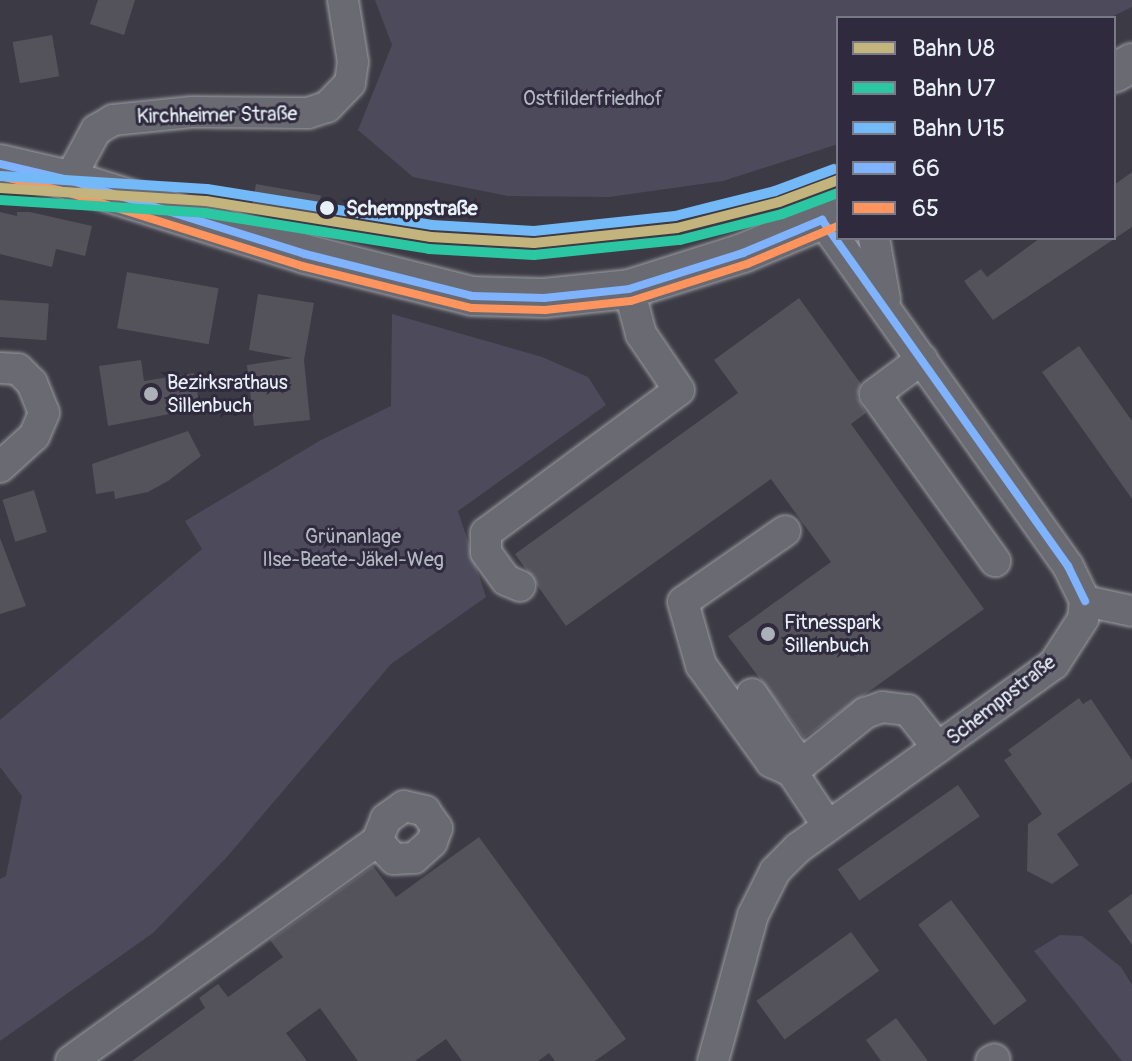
<!DOCTYPE html>
<meta charset="utf-8">
<style>
body{margin:0}
#map{position:relative;width:1132px;height:1061px;overflow:hidden;background:#3c3a44;font-family:Pangolin,sans-serif}
div>[style]{position:absolute}
.green>*{inset:0;background:#4d4b5b}
.building>*{inset:0;background:#54525a;transform-origin:0 0}
.roads{filter:drop-shadow(0 0 2px #9d9ea4) drop-shadow(0 0 2px #9d9ea4)}
.minor>*{height:30px;margin:-15px;padding:0 15px;transform-origin:15px;border-radius:15px;background:#6a6b72}
.major>*{height:38px;margin:-19px;padding:0 19px;transform-origin:19px;border-radius:19px;background:#6a6b72}
.bus-1>*{height:8px;margin:-4px;padding:0 4px;transform-origin:4px;border-radius:4px;background:#80b3ff}
.bus-2>*{height:8px;margin:-4px;padding:0 4px;transform-origin:4px;border-radius:4px;background:#ff945e}
.rail-1>*{height:10px;margin:-5px;padding:0 5px;transform-origin:5px;border-radius:5px;background:#c3b47d}
.rail-2>*{height:10px;margin:-5px;padding:0 5px;transform-origin:5px;border-radius:5px;background:#2ac7a2}
.rail-3>*{height:10px;margin:-5px;padding:0 5px;transform-origin:5px;border-radius:5px;background:#73b8f7}
.dots>*{width:22px;height:22px;translate:-50% -50%;box-sizing:border-box;border:4px solid #2f2a3d;border-radius:50%}
span{translate:-50% -50%;white-space:nowrap;text-align:center;line-height:1.15;-webkit-text-stroke:6px #2f2a3d;paint-order:stroke}
.park-label{font-size:20px;color:#b3b8c2}
.street-label{font-size:20px;color:#e8f1f8}
.stop-label{font-size:20px;color:#e8f1f8;font-weight:700}
.left{translate:0 -50%;text-align:left}
.poi-label{font-size:20px;color:#e8f1f8}
.legend{position:absolute;left:836px;top:16px;width:280px;height:224px;box-sizing:border-box;background:#2f2a3d;border:2px solid #797a88;margin:0;padding:10px 14px;list-style:none;font-size:24px;color:#e8f1f8}
.legend li{display:flex;align-items:center;gap:16px;height:40px}
.legend b{width:40px;border:2px solid #797a88}
</style>
<div id="map">
<div class="green">
<div style="clip-path:polygon(375px 0,1132px 0,1132px 7px,1109px 18px,838px 18px,838px 144px,723px 181px,609px 197px,508px 196px,413px 177px,358px 130px,392px 45px)"></div>
<div style="clip-path:polygon(392px 314px,542px 357px,588px 377px,606px 405px,458px 511px,486px 597px,391px 664px,226px 858px,153px 933px,0 1041px,0 879px,6px 876px,22px 796px,0 767px,0 720px,202px 549px,185px 521px,321px 440px,391px 406px)"></div>
<div style="clip-path:polygon(1060px 935px,1082px 936px,1121px 967px,1132px 985px,1132px 1061px,1122px 1061px,1034px 951px)"></div>
</div>
<div class="building">
<div style="clip-path:polygon(98px 0,135px 0,124px 35px,90px 24px)"></div>
<div style="left:52px;top:35px;width:42px;height:40px;rotate:80deg"></div>
<div style="clip-path:polygon(1132px 172px,1132px 227px,993px 320px,964px 281px,981px 269px,987px 277px,1040px 238px,1114px 238px,1114px 185px)"></div>
<div style="left:256px;top:184px;width:66px;height:20px;rotate:10deg"></div>
<div style="clip-path:polygon(0 212px,17px 216px,17px 212px,30px 212px,92px 226px,85px 256px,56px 249px,52px 267px,0 254px)"></div>
<div style="left:127px;top:272px;width:93px;height:57px;rotate:10deg"></div>
<div style="clip-path:polygon(258px 294px,314px 303px,304px 360px,310px 420px,254px 426px,247px 365px,293px 358px,249px 350px)"></div>
<div style="clip-path:polygon(799px 298px,861px 384px,857px 397px,866px 413px,851px 424px,984px 609px,804px 738px,728px 636px,831px 562px,771px 479px,566px 626px,515px 554px,738px 393px,714px 360px)"></div>
<div style="left:0;top:300px;width:49px;height:37px;rotate:4deg"></div>
<div style="clip-path:polygon(1079px 346px,1132px 421px,1132px 499px,1042px 372px)"></div>
<div style="clip-path:polygon(141px 360px,144px 381px,194px 373px,200px 408px,108px 426px,99px 366px)"></div>
<div style="clip-path:polygon(188px 431px,201px 456px,168px 481px,148px 492px,115px 499px,114px 491px,96px 494px,92px 464px)"></div>
<div style="left:34px;top:490px;width:44px;height:33px;rotate:73deg"></div>
<div style="clip-path:polygon(0 538px,26px 606px,0 614px)"></div>
<div style="clip-path:polygon(1079px 698px,1083px 704px,1091px 699px,1132px 760px,1132px 782px,1057px 834px,1079px 865px,1052px 884px,1027px 871px,1028px 824px,1042px 814px,1004px 760px,1012px 755px,1008px 750px)"></div>
<div style="left:958px;top:785px;width:38px;height:147px;rotate:55deg"></div>
<div style="clip-path:polygon(479px 837px,626px 1039px,595px 1061px,555px 1061px,549px 1053px,538px 1061px,462px 1061px,446px 1039px,415px 1061px,358px 1061px,320px 1008px,286px 1033px,307px 1061px,132px 1061px,205px 1008px,199px 998px,218px 984px,228px 997px,283px 957px,270px 940px,373px 866px,396px 897px)"></div>
<div style="clip-path:polygon(1132px 894px,1132px 945px,1108px 911px)"></div>
<div style="left:951px;top:900px;width:126px;height:41px;rotate:53deg"></div>
<div style="left:851px;top:932px;width:48px;height:117px;rotate:54deg"></div>
<div style="clip-path:polygon(896px 1018px,928px 1061px,881px 1061px,866px 1040px)"></div>
</div>
<div class="roads">
<div class="minor">
<div style="left:69px;top:180px;width:57px;rotate:-61.6deg"></div>
<div style="left:96px;top:130px;width:20px;rotate:-30deg"></div>
<div style="left:113px;top:120px;width:79px;rotate:-5.8deg"></div>
<div style="left:192px;top:112px;width:116px;rotate:0.5deg"></div>
<div style="left:308px;top:113px;width:20px;rotate:-18deg"></div>
<div style="left:327px;top:107px;width:33px;rotate:-46deg"></div>
<div style="left:350px;top:83px;width:21px;rotate:-82deg"></div>
<div style="left:353px;top:62px;width:63px;rotate:-99.2deg"></div>
<div style="left:874px;top:238px;width:62px;rotate:79.8deg"></div>
<div style="left:922px;top:359px;width:59px;rotate:143.3deg"></div>
<div style="left:875px;top:394px;width:206px;rotate:54.3deg"></div>
<div style="left:0;top:368px;width:18px;rotate:3deg"></div>
<div style="left:18px;top:369px;width:20px;rotate:45deg"></div>
<div style="left:32px;top:383px;width:32px;rotate:68deg"></div>
<div style="left:44px;top:413px;width:25px;rotate:113deg"></div>
<div style="left:34px;top:436px;width:46px;rotate:137.6deg"></div>
<div style="left:785px;top:531px;width:124px;rotate:145.2deg"></div>
<div style="left:683px;top:602px;width:66px;rotate:74.1deg"></div>
<div style="left:701px;top:665px;width:120px;rotate:54.2deg"></div>
<div style="left:771px;top:762px;width:23px;rotate:25deg"></div>
<div style="left:792px;top:772px;width:94px;rotate:-38.9deg"></div>
<div style="left:865px;top:713px;width:18px;rotate:-19deg"></div>
<div style="left:882px;top:707px;width:26px;rotate:7deg"></div>
<div style="left:908px;top:710px;width:48px;rotate:51.7deg"></div>
<div style="left:520px;top:586px;width:15px;rotate:-157deg"></div>
<div style="left:506px;top:580px;width:34px;rotate:-126deg"></div>
<div style="left:486px;top:552px;width:19px;rotate:-90deg"></div>
<div style="left:486px;top:533px;width:240px;rotate:-36.5deg"></div>
<div style="left:679px;top:390px;width:68px;rotate:-124.2deg"></div>
<div style="left:641px;top:334px;width:47px;rotate:-104.9deg"></div>
<div style="left:1085px;top:601px;width:48px;rotate:12deg"></div>
<div style="left:752px;top:694px;width:69px;rotate:55.6deg"></div>
<div style="left:791px;top:751px;width:21px;rotate:87deg"></div>
<div style="left:792px;top:772px;width:65px;rotate:56.3deg"></div>
<div style="left:71px;top:1061px;width:377px;rotate:-35.7deg"></div>
<div style="left:377px;top:841px;width:24px;rotate:-68deg"></div>
<div style="left:386px;top:819px;width:22px;rotate:-36deg"></div>
<div style="left:404px;top:806px;width:22px;rotate:13deg"></div>
<div style="left:425px;top:811px;width:21px;rotate:55deg"></div>
<div style="left:437px;top:828px;width:15px;rotate:110deg"></div>
<div style="left:432px;top:842px;width:24px;rotate:138deg"></div>
<div style="left:414px;top:858px;width:20px;rotate:177deg"></div>
<div style="left:394px;top:859px;width:25px;rotate:-133deg"></div>
<div style="left:713px;top:1061px;width:151px;rotate:-74.7deg"></div>
<div style="left:753px;top:915px;width:49px;rotate:-63.4deg"></div>
<div style="left:775px;top:871px;width:33px;rotate:-45deg"></div>
<div style="left:798px;top:848px;width:315px;rotate:-35.7deg"></div>
<div style="left:1054px;top:664px;width:54px;rotate:-57.2deg"></div>
<div style="left:1083px;top:619px;width:18px;rotate:-84deg"></div>
<div style="left:1085px;top:601px;width:39px;rotate:-116deg"></div>
<div style="left:1068px;top:566px;width:425px;rotate:-125.4deg"></div>
<div style="left:991px;top:1061px;width:4px;rotate:-27deg"></div>
</div>
<div class="major">
<div style="left:1114px;top:73px;width:21px;rotate:-29deg"></div>
<div style="left:0;top:164px;width:71px;rotate:13.1deg"></div>
<div style="left:69px;top:180px;width:247px;rotate:17.4deg"></div>
<div style="left:305px;top:254px;width:172px;rotate:14.1deg"></div>
<div style="left:472px;top:296px;width:72px;rotate:1.6deg"></div>
<div style="left:544px;top:298px;width:85px;rotate:-6deg"></div>
<div style="left:629px;top:289px;width:120px;rotate:-17.5deg"></div>
<div style="left:743px;top:253px;width:103px;rotate:-22.8deg"></div>
</div>
</div>
<div class="bus-1">
<div style="left:0;top:164px;width:71px;rotate:13.1deg"></div>
<div style="left:69px;top:180px;width:247px;rotate:17.4deg"></div>
<div style="left:305px;top:254px;width:172px;rotate:14.1deg"></div>
<div style="left:472px;top:296px;width:72px;rotate:1.6deg"></div>
<div style="left:544px;top:298px;width:85px;rotate:-6deg"></div>
<div style="left:629px;top:289px;width:120px;rotate:-17.5deg"></div>
<div style="left:743px;top:253px;width:86px;rotate:-22.7deg"></div>
<div style="left:822px;top:220px;width:425px;rotate:54.6deg"></div>
<div style="left:1068px;top:566px;width:39px;rotate:64deg"></div>
</div>
<div class="bus-2">
<div style="left:0;top:176px;width:68px;rotate:13.6deg"></div>
<div style="left:66px;top:192px;width:247px;rotate:17.4deg"></div>
<div style="left:302px;top:266px;width:175px;rotate:13.9deg"></div>
<div style="left:472px;top:308px;width:73px;rotate:1.6deg"></div>
<div style="left:545px;top:310px;width:86px;rotate:-6deg"></div>
<div style="left:631px;top:301px;width:122px;rotate:-17.7deg"></div>
<div style="left:747px;top:264px;width:99px;rotate:-22.7deg"></div>
</div>
<div class="rail-1">
<div style="left:0;top:188px;width:206px;rotate:3.6deg"></div>
<div style="left:206px;top:201px;width:228px;rotate:9.1deg"></div>
<div style="left:431px;top:237px;width:103px;rotate:3.3deg"></div>
<div style="left:534px;top:243px;width:144px;rotate:-6deg"></div>
<div style="left:677px;top:228px;width:105px;rotate:-14.3deg"></div>
<div style="left:779px;top:202px;width:63px;rotate:-20.4deg"></div>
</div>
<div class="rail-2">
<div style="left:0;top:200px;width:205px;rotate:3.6deg"></div>
<div style="left:205px;top:213px;width:227px;rotate:9.1deg"></div>
<div style="left:429px;top:249px;width:105px;rotate:3.3deg"></div>
<div style="left:534px;top:255px;width:147px;rotate:-5.9deg"></div>
<div style="left:680px;top:240px;width:105px;rotate:-14.3deg"></div>
<div style="left:782px;top:214px;width:60px;rotate:-20.6deg"></div>
</div>
<div class="rail-3">
<div style="left:1px;top:176px;width:206px;rotate:3.6deg"></div>
<div style="left:207px;top:189px;width:228px;rotate:9.1deg"></div>
<div style="left:432px;top:225px;width:102px;rotate:3.4deg"></div>
<div style="left:534px;top:231px;width:142px;rotate:-6.1deg"></div>
<div style="left:675px;top:216px;width:103px;rotate:-14deg"></div>
<div style="left:775px;top:191px;width:63px;rotate:-20.4deg"></div>
</div>
<div class="dots">
<div style="left:327px;top:208px;background:#e8f1f8"></div>
<div style="left:151px;top:394px;background:#acb1b9"></div>
<div style="left:768px;top:634px;background:#acb1b9"></div>
</div>
<div class="park-label">
<span style="left:593px;top:98px">Ostfilderfriedhof</span>
<span style="left:353px;top:548px">Grünanlage<br>Ilse-Beate-Jäkel-Weg</span>
</div>
<div class="street-label">
<span style="left:217px;top:115px;rotate:-1deg">Kirchheimer Straße</span>
<span style="left:1001px;top:700px;rotate:-38deg">Schemppstraße</span>
</div>
<div class="stop-label">
<span class="left" style="left:346px;top:208px">Schemppstraße</span>
</div>
<div class="poi-label">
<span class="left" style="left:167px;top:394px">Bezirksrathaus<br>Sillenbuch</span>
<span class="left" style="left:784px;top:634px">Fitnesspark<br>Sillenbuch</span>
</div>
<ul class="legend">
<li><b style="height:10px;background:#c3b47d"></b>Bahn U8</li>
<li><b style="height:10px;background:#2ac7a2"></b>Bahn U7</li>
<li><b style="height:10px;background:#73b8f7"></b>Bahn U15</li>
<li><b style="height:10px;background:#80b3ff"></b>66</li>
<li><b style="height:10px;background:#ff945e"></b>65</li>
</ul>
</div>
